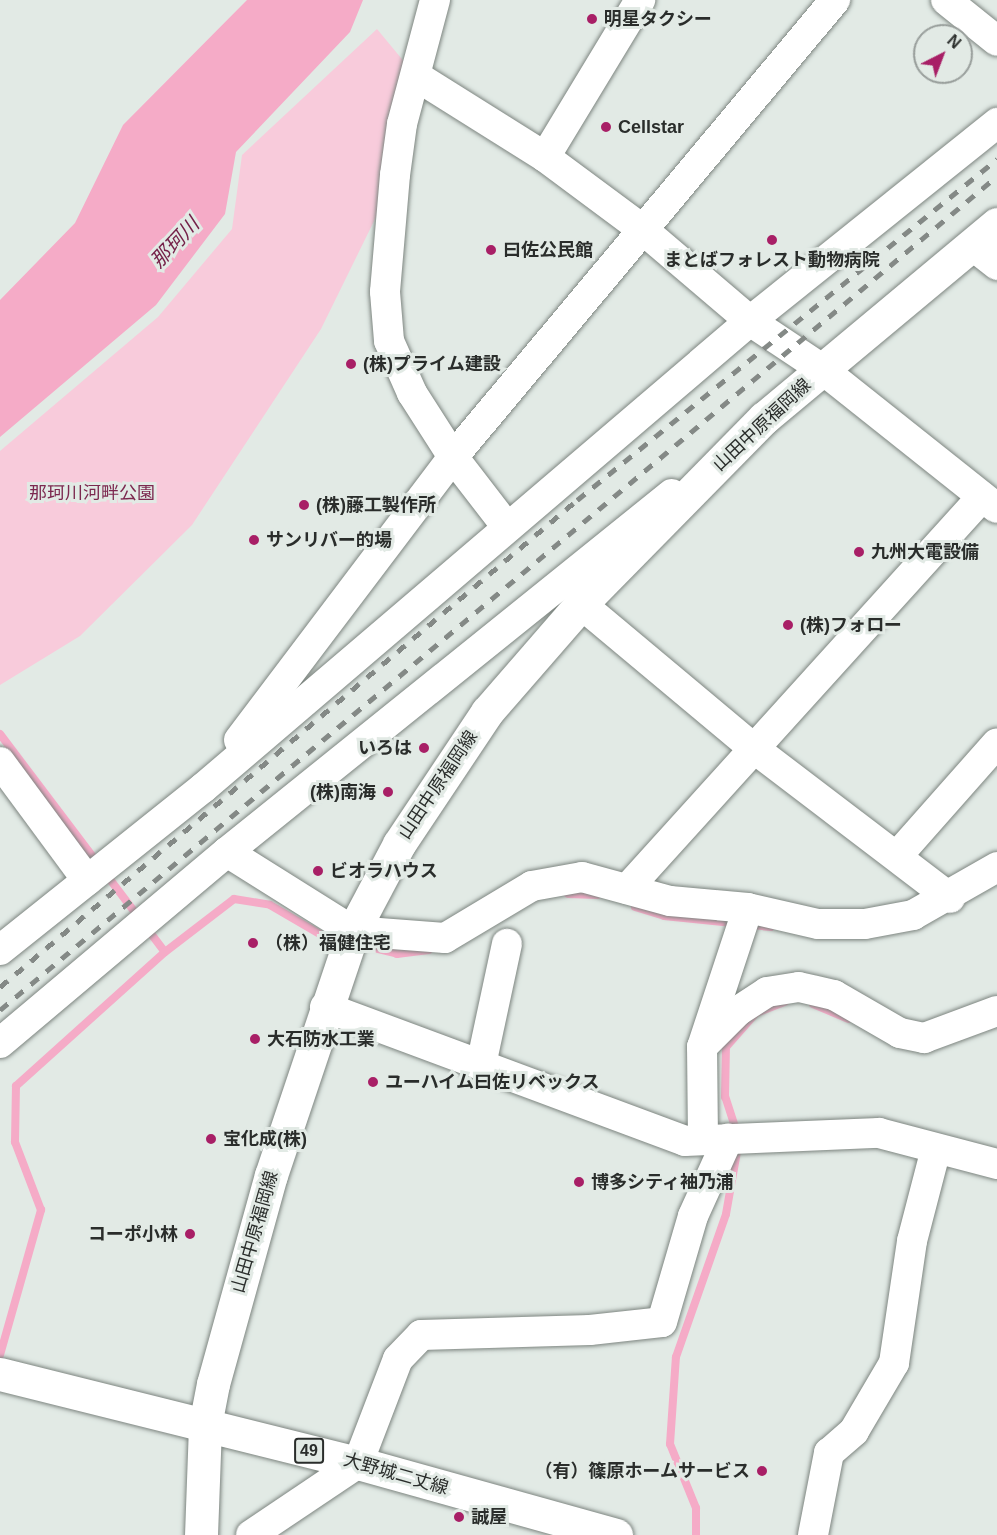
<!DOCTYPE html>
<meta charset="utf-8">
<style>
body{margin:0}
#map{position:relative;width:997px;height:1535px;overflow:hidden;background:#e2eae5;font-family:Arial,"Noto Sans JP",sans-serif}
div>[style]{position:absolute}
.green>*{inset:0;background:#f8cbdb}
.water>*{inset:0;background:#f5abc7}
.stream>*{height:8px;margin:-4px;padding:0 4px;transform-origin:4px;border-radius:4px;background:#f5abc7}
.roads{filter:drop-shadow(0 0 2px #7d8580) drop-shadow(0 0 2px #7d8580)}
.minor>*{height:30px;margin:-15px;padding:0 15px;transform-origin:15px;border-radius:15px;background:#fff}
.major>*{height:33px;margin:-16.5px;padding:0 16.5px;transform-origin:16.5px;border-radius:16.5px;background:#fff}
.rail>*{height:4.5px;margin-top:-2.25px;transform-origin:0;background:repeating-linear-gradient(90deg,#848986 0 10px,transparent 0 20px)}
.dots>*{width:16px;height:16px;translate:-50% -50%;box-sizing:border-box;border:3px solid #e2eae5;border-radius:50%}
span{translate:-50% -50%;white-space:nowrap;text-align:center;line-height:1.15;-webkit-text-stroke:6px #e2eae5;paint-order:stroke}
.shield-label span{padding:2px 4px;background:#e2eae5;border:2px solid;border-radius:4px;-webkit-text-stroke-width:0}
.shield-label{font-size:16px;color:#2a2d2b;font-weight:700}
.poi-label{font-size:18px;color:#2a2d2b;font-weight:700}
.left{translate:0 -50%;text-align:left}
.right{translate:-100% -50%;text-align:right}
.street-label{font-size:18px;color:#2a2d2b}
.park-label{font-size:18px;color:#7c284f}
.water-label{font-size:20px;color:#752149;font-style:italic}
.north{position:absolute;left:913px;top:24px;width:60px;height:60px;box-sizing:border-box;background:#e2eae5;border:2px solid #989e9b;border-radius:50%;rotate:42deg;font-size:16px;font-weight:700;line-height:24px;text-align:center;color:#2a2d2b}
.north::after{content:'';display:block;margin:auto;width:21px;height:27px;background:#a81f66;clip-path:polygon(50% 0,100% 100%,50% 72%,0 100%)}
</style>
<div id="map">
<div class="green">
<div style="clip-path:polygon(377px 29px,406px 64px,378px 213px,321px 329px,192px 525px,80px 636px,0 685px,0 451px,158px 317px,232px 229px,242px 155px)"></div>
</div>
<div class="water">
<div style="clip-path:polygon(247px 0,363px 0,350px 32px,236px 152px,225px 214px,156px 305px,0 437px,0 300px,75px 223px,123px 125px)"></div>
</div>
<div class="stream">
<div style="left:0;top:734px;width:273px;rotate:52.9deg"></div>
<div style="left:568px;top:894px;width:29px;rotate:2deg"></div>
<div style="left:635px;top:907px;width:30px;rotate:17deg"></div>
<div style="left:664px;top:916px;width:107px;rotate:5.9deg"></div>
<div style="left:362px;top:945px;width:36px;rotate:14deg"></div>
<div style="left:397px;top:954px;width:32px;rotate:-7deg"></div>
<div style="left:813px;top:1004px;width:38px;rotate:23deg"></div>
<div style="left:737px;top:1133px;width:38px;rotate:-108deg"></div>
<div style="left:725px;top:1097px;width:50px;rotate:-88.9deg"></div>
<div style="left:726px;top:1047px;width:45px;rotate:-48.6deg"></div>
<div style="left:756px;top:1013px;width:31px;rotate:-21deg"></div>
<div style="left:0;top:1355px;width:151px;rotate:-74.2deg"></div>
<div style="left:41px;top:1210px;width:73px;rotate:-110.9deg"></div>
<div style="left:15px;top:1142px;width:56px;rotate:-89deg"></div>
<div style="left:16px;top:1086px;width:200px;rotate:-42deg"></div>
<div style="left:165px;top:952px;width:87px;rotate:-37.5deg"></div>
<div style="left:234px;top:899px;width:36px;rotate:9deg"></div>
<div style="left:270px;top:905px;width:64px;rotate:30.2deg"></div>
<div style="left:325px;top:937px;width:19px;rotate:12deg"></div>
<div style="left:696px;top:1535px;width:27px;rotate:-90deg"></div>
<div style="left:696px;top:1508px;width:69px;rotate:-112.1deg"></div>
<div style="left:670px;top:1444px;width:87px;rotate:-86.1deg"></div>
<div style="left:676px;top:1357px;width:151px;rotate:-70.7deg"></div>
<div style="left:726px;top:1214px;width:69px;rotate:-80deg"></div>
</div>
<div class="roads">
<div class="minor">
<div style="left:435px;top:0;width:128px;rotate:104.9deg"></div>
<div style="left:402px;top:124px;width:51px;rotate:97.8deg"></div>
<div style="left:395px;top:175px;width:117px;rotate:94.9deg"></div>
<div style="left:385px;top:292px;width:49px;rotate:85.3deg"></div>
<div style="left:389px;top:341px;width:57px;rotate:66.1deg"></div>
<div style="left:412px;top:393px;width:76px;rotate:57.4deg"></div>
<div style="left:453px;top:457px;width:88px;rotate:52.4deg"></div>
<div style="left:946px;top:0;width:65px;rotate:38.8deg"></div>
<div style="left:416px;top:76px;width:152px;rotate:32.1deg"></div>
<div style="left:545px;top:157px;width:121px;rotate:36.6deg"></div>
<div style="left:642px;top:229px;width:142px;rotate:40.4deg"></div>
<div style="left:750px;top:321px;width:87px;rotate:33.7deg"></div>
<div style="left:822px;top:369px;width:223px;rotate:38.5deg"></div>
<div style="left:545px;top:157px;width:184px;rotate:-58.8deg"></div>
<div style="left:973px;top:246px;width:31px;rotate:38deg"></div>
<div style="left:581px;top:604px;width:223px;rotate:39.9deg"></div>
<div style="left:752px;top:747px;width:249px;rotate:37.3deg"></div>
<div style="left:239px;top:740px;width:355px;rotate:-52.9deg"></div>
<div style="left:453px;top:457px;width:596px;rotate:-50.11deg"></div>
<div style="left:0;top:762px;width:147px;rotate:53.6deg"></div>
<div style="left:227px;top:852px;width:149px;rotate:32.1deg"></div>
<div style="left:353px;top:931px;width:92px;rotate:4.4deg"></div>
<div style="left:445px;top:938px;width:101px;rotate:-30.9deg"></div>
<div style="left:532px;top:886px;width:51px;rotate:-10.2deg"></div>
<div style="left:582px;top:877px;width:91px;rotate:15.3deg"></div>
<div style="left:670px;top:901px;width:78px;rotate:5.1deg"></div>
<div style="left:748px;top:908px;width:72px;rotate:12.9deg"></div>
<div style="left:818px;top:924px;width:47px"></div>
<div style="left:865px;top:924px;width:49px;rotate:-10.6deg"></div>
<div style="left:913px;top:915px;width:97px;rotate:-29.7deg"></div>
<div style="left:898px;top:855px;width:149px;rotate:-48.5deg"></div>
<div style="left:627px;top:889px;width:529px;rotate:-47.84deg"></div>
<div style="left:0;top:950px;width:260px;rotate:-38.6deg"></div>
<div style="left:203px;top:788px;width:719px;rotate:-40.49deg"></div>
<div style="left:750px;top:321px;width:317px;rotate:-38.7deg"></div>
<div style="left:325px;top:1007px;width:384px;rotate:20.4deg"></div>
<div style="left:685px;top:1141px;width:194px;rotate:-2.4deg"></div>
<div style="left:879px;top:1133px;width:122px;rotate:14.7deg"></div>
<div style="left:0;top:1043px;width:297px;rotate:-40.1deg"></div>
<div style="left:227px;top:852px;width:571px;rotate:-38.82deg"></div>
<div style="left:702px;top:1047px;width:51px;rotate:-45deg"></div>
<div style="left:738px;top:1011px;width:35px;rotate:-33deg"></div>
<div style="left:767px;top:992px;width:32px;rotate:-9deg"></div>
<div style="left:799px;top:987px;width:36px;rotate:13deg"></div>
<div style="left:834px;top:995px;width:76px;rotate:29.9deg"></div>
<div style="left:900px;top:1033px;width:25px;rotate:12deg"></div>
<div style="left:924px;top:1038px;width:78px;rotate:-20.3deg"></div>
<div style="left:481px;top:1065px;width:124px;rotate:-77.9deg"></div>
<div style="left:703px;top:1140px;width:93px;rotate:-90.6deg"></div>
<div style="left:702px;top:1047px;width:146px;rotate:-71.7deg"></div>
<div style="left:251px;top:1535px;width:129px;rotate:-33.9deg"></div>
<div style="left:358px;top:1463px;width:111px;rotate:-69deg"></div>
<div style="left:398px;top:1359px;width:33px;rotate:-46deg"></div>
<div style="left:421px;top:1335px;width:169px;rotate:-1.7deg"></div>
<div style="left:590px;top:1330px;width:72px;rotate:-6.3deg"></div>
<div style="left:662px;top:1322px;width:110px;rotate:-73.7deg"></div>
<div style="left:693px;top:1216px;width:85px;rotate:-65.6deg"></div>
<div style="left:813px;top:1535px;width:84px;rotate:-79deg"></div>
<div style="left:829px;top:1453px;width:33px;rotate:-41deg"></div>
<div style="left:854px;top:1431px;width:79px;rotate:-59.5deg"></div>
<div style="left:894px;top:1363px;width:123px;rotate:-81.6deg"></div>
<div style="left:912px;top:1241px;width:95px;rotate:-75.4deg"></div>
</div>
<div class="major">
<div style="left:0;top:1374px;width:369px;rotate:14deg"></div>
<div style="left:358px;top:1463px;width:268px;rotate:15.6deg"></div>
<div style="left:201px;top:1535px;width:110px;rotate:-87.9deg"></div>
<div style="left:205px;top:1425px;width:42px;rotate:-79deg"></div>
<div style="left:213px;top:1384px;width:217px;rotate:-74.5deg"></div>
<div style="left:271px;top:1175px;width:257px;rotate:-71.4deg"></div>
<div style="left:353px;top:931px;width:98px;rotate:-62.1deg"></div>
<div style="left:399px;top:844px;width:159px;rotate:-56.3deg"></div>
<div style="left:487px;top:712px;width:143px;rotate:-49deg"></div>
<div style="left:581px;top:604px;width:261px;rotate:-45.5deg"></div>
<div style="left:764px;top:418px;width:303px;rotate:-39.8deg"></div>
</div>
</div>
<div class="rail">
<div style="left:0;top:987px;width:755px;rotate:-40.17deg"></div>
<div style="left:577px;top:500px;width:541px;rotate:-39.07deg"></div>
<div style="left:0;top:1010px;width:1300px;rotate:-39.91deg"></div>
</div>
<div class="dots">
<div style="left:592px;top:19px;background:#a81f66"></div>
<div style="left:606px;top:127px;background:#a81f66"></div>
<div style="left:772px;top:240px;background:#a81f66"></div>
<div style="left:491px;top:250px;background:#a81f66"></div>
<div style="left:351px;top:364px;background:#a81f66"></div>
<div style="left:304px;top:505px;background:#a81f66"></div>
<div style="left:254px;top:540px;background:#a81f66"></div>
<div style="left:859px;top:552px;background:#a81f66"></div>
<div style="left:788px;top:625px;background:#a81f66"></div>
<div style="left:424px;top:748px;background:#a81f66"></div>
<div style="left:388px;top:792px;background:#a81f66"></div>
<div style="left:318px;top:871px;background:#a81f66"></div>
<div style="left:253px;top:943px;background:#a81f66"></div>
<div style="left:255px;top:1039px;background:#a81f66"></div>
<div style="left:373px;top:1082px;background:#a81f66"></div>
<div style="left:211px;top:1139px;background:#a81f66"></div>
<div style="left:579px;top:1182px;background:#a81f66"></div>
<div style="left:190px;top:1234px;background:#a81f66"></div>
<div style="left:762px;top:1471px;background:#a81f66"></div>
<div style="left:459px;top:1517px;background:#a81f66"></div>
</div>
<div class="shield-label">
<span style="left:309px;top:1451px">49</span>
</div>
<div class="poi-label">
<span class="left" style="left:604px;top:19px">明星タクシー</span>
<span class="left" style="left:618px;top:127px">Cellstar</span>
<span class="left" style="left:503px;top:250px">曰佐公民館</span>
<span style="left:772px;top:260px">まとばフォレスト動物病院</span>
<span class="left" style="left:363px;top:364px">(株)プライム建設</span>
<span class="left" style="left:316px;top:505px">(株)藤工製作所</span>
<span class="left" style="left:266px;top:540px">サンリバー的場</span>
<span class="left" style="left:871px;top:552px">九州大電設備</span>
<span class="left" style="left:800px;top:625px">(株)フォロー</span>
<span class="right" style="left:412px;top:748px">いろは</span>
<span class="right" style="left:376px;top:792px">(株)南海</span>
<span class="left" style="left:330px;top:871px">ビオラハウス</span>
<span class="left" style="left:265px;top:943px">（株）福健住宅</span>
<span class="left" style="left:267px;top:1039px">大石防水工業</span>
<span class="left" style="left:385px;top:1082px">ユーハイム曰佐リベックス</span>
<span class="left" style="left:223px;top:1139px">宝化成(株)</span>
<span class="left" style="left:591px;top:1182px">博多シティ袖乃浦</span>
<span class="right" style="left:178px;top:1234px">コーポ小林</span>
<span class="right" style="left:750px;top:1471px">（有）篠原ホームサービス</span>
<span class="left" style="left:471px;top:1517px">誠屋</span>
</div>
<div class="street-label">
<span style="left:762px;top:425px;rotate:-43deg">山田中原福岡線</span>
<span style="left:438px;top:785px;rotate:-56deg">山田中原福岡線</span>
<span style="left:255px;top:1232px;rotate:-74deg">山田中原福岡線</span>
<span style="left:396px;top:1474px;rotate:16deg">大野城二丈線</span>
</div>
<div class="park-label">
<span style="left:92px;top:493px">那珂川河畔公園</span>
</div>
<div class="water-label">
<span style="left:175px;top:243px;rotate:-47deg">那珂川</span>
</div>
<div class="north">N</div>
</div>
